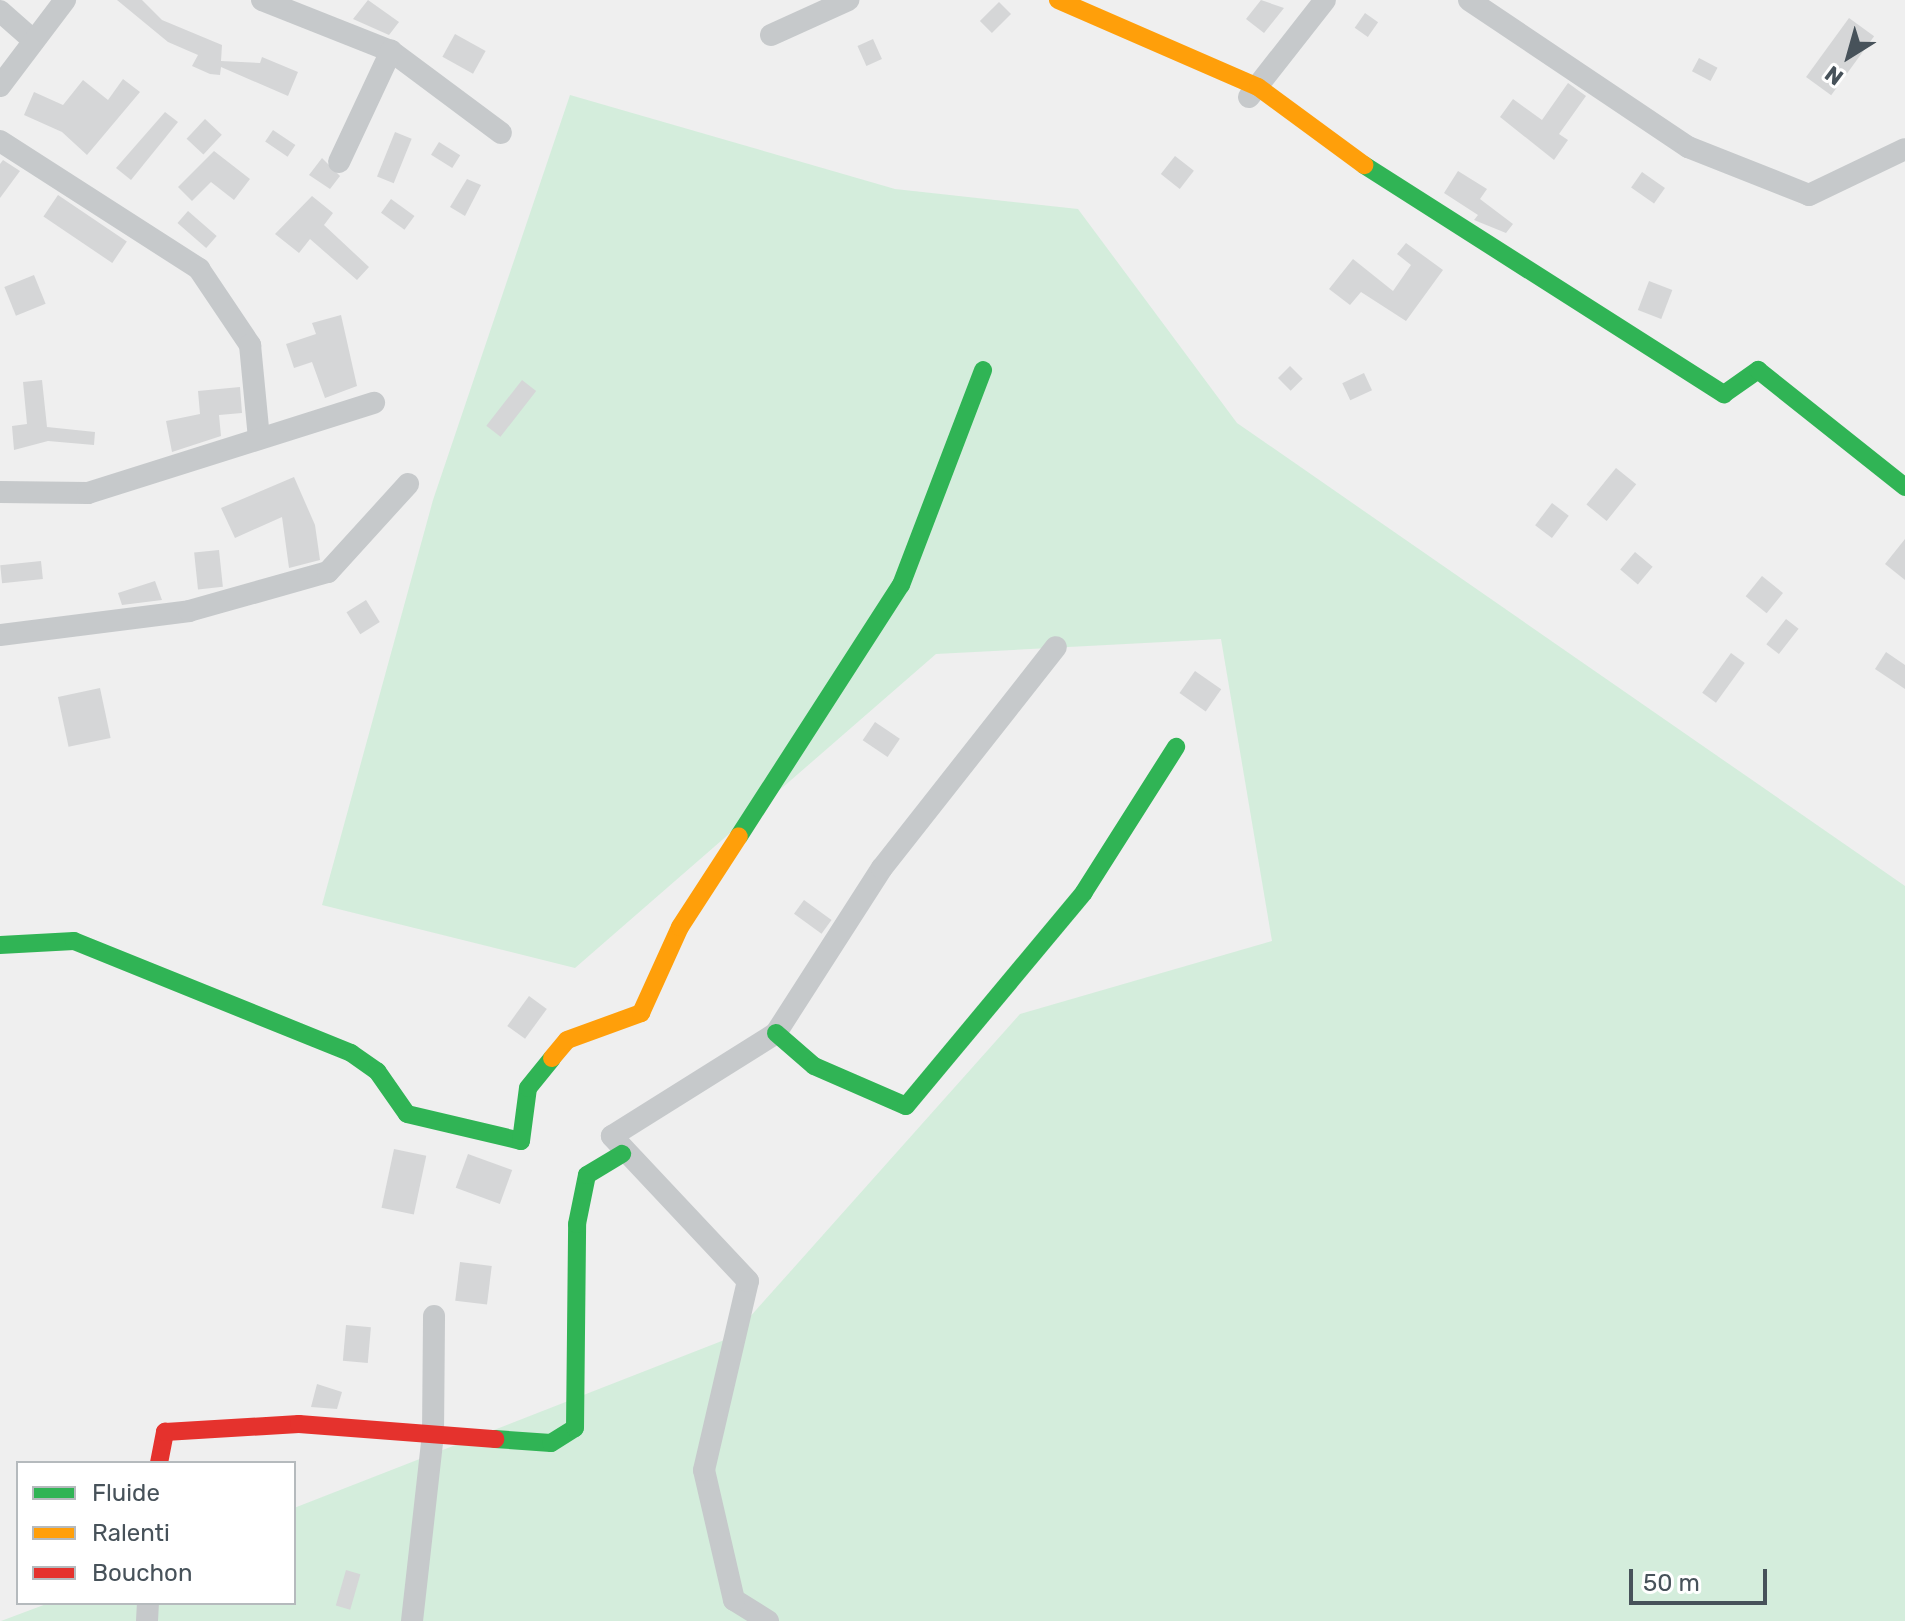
<!DOCTYPE html>
<style>
body{margin:0}
#map{position:relative;width:1905px;height:1621px;overflow:hidden;background:#efefef;font-family:Rubik,sans-serif}
div>[style]{position:absolute}
.green>*{inset:0;background:#d4eddc}
.building>*{inset:0;background:#d5d6d7;transform-origin:0 0}
.street>*{height:22px;margin:-11px;padding:0 11px;transform-origin:11px;border-radius:11px;background:#c6c9cb}
.fast>*{height:18px;margin:-9px;padding:0 9px;transform-origin:9px;border-radius:9px;background:#30b455}
.slow>*{height:18px;margin:-9px;padding:0 9px;transform-origin:9px;border-radius:9px;background:#ff9f0a}
.jam>*{height:18px;margin:-9px;padding:0 9px;transform-origin:9px;border-radius:9px;background:#e5322d}
span{translate:-50% -50%;white-space:nowrap;text-align:center;line-height:1.15;-webkit-text-stroke:7px #fff;paint-order:stroke}
.legend{position:absolute;left:16px;top:1461px;width:280px;height:144px;box-sizing:border-box;background:#fff;border:2px solid #b5babd;margin:0;padding:10px 14px;list-style:none;font-size:24px;color:#47525a}
.legend li{display:flex;align-items:center;gap:16px;height:40px}
.legend b{width:40px;border:2px solid #b5babd}
.north{position:absolute;left:1809px;top:16px;width:80px;height:80px;-webkit-text-stroke:6px #fff;paint-order:stroke;rotate:217deg;font-size:22px;font-weight:700;line-height:32px;text-align:center;color:#47525a}
.north::after{content:'';display:block;margin:auto;width:28px;height:36px;background:#47525a;clip-path:polygon(50% 0,100% 100%,50% 72%,0 100%)}
.scale{position:absolute;left:1629px;top:1569px;width:138px;height:36px;box-sizing:border-box;border:4px solid #47525a;border-top:0;padding-left:10px;font-size:24px;line-height:28px;white-space:nowrap;color:#47525a;-webkit-text-stroke:6px #fff;paint-order:stroke}
</style>
<div id="map">
<div class="green">
<div style="clip-path:polygon(570px 95px,895px 189px,1078px 209px,1237px 423px,1905px 886px,1905px 1621px,1px 1621px,49px 1603px,294px 1603px,294px 1508px,732px 1337px,1020px 1014px,1272px 941px,1221px 639px,936px 654px,575px 968px,322px 905px,433px 500px)"></div>
</div>
<div class="building">
<div style="clip-path:polygon(117px 0,142px 0,162px 20px,222px 45px,221px 61px,260px 63px,262px 57px,298px 72px,288px 96px,221px 67px,220px 75px,210px 74px,192px 66px,198px 55px,168px 42px)"></div>
<div style="clip-path:polygon(368px 0,399px 22px,389px 35px,353px 19px)"></div>
<div style="clip-path:polygon(1261px 0,1284px 8px,1264px 33px,1246px 19px)"></div>
<div style="left:999px;top:2px;width:17px;height:27px;rotate:45deg"></div>
<div style="left:1365px;top:13px;width:16px;height:18px;rotate:35deg"></div>
<div style="left:1849px;top:18px;width:31px;height:73px;rotate:36deg"></div>
<div style="left:455px;top:34px;width:35px;height:26px;rotate:29deg"></div>
<div style="left:873px;top:39px;width:22px;height:17px;rotate:66deg"></div>
<div style="left:1699px;top:58px;width:21px;height:15px;rotate:28deg"></div>
<div style="clip-path:polygon(123px 79px,140px 92px,87px 155px,62px 132px,24px 115px,34px 92px,63px 105px,83px 80px,108px 100px)"></div>
<div style="clip-path:polygon(1568px 83px,1586px 96px,1559px 134px,1568px 140px,1554px 160px,1500px 117px,1513px 99px,1542px 120px)"></div>
<div style="clip-path:polygon(165px 112px,178px 122px,131px 180px,116px 168px)"></div>
<div style="left:205px;top:119px;width:23px;height:27px;rotate:43deg"></div>
<div style="left:273px;top:130px;width:27px;height:14px;rotate:34deg"></div>
<div style="left:395px;top:132px;width:18px;height:48px;rotate:22deg"></div>
<div style="left:439px;top:142px;width:25px;height:15px;rotate:32deg"></div>
<div style="clip-path:polygon(214px 151px,250px 179px,234px 200px,211px 182px,192px 201px,178px 187px)"></div>
<div style="left:1175px;top:156px;width:24px;height:23px;rotate:38deg"></div>
<div style="clip-path:polygon(322px 158px,340px 176px,330px 189px,309px 175px)"></div>
<div style="clip-path:polygon(3px 160px,20px 171px,0 198px,0 164px)"></div>
<div style="clip-path:polygon(1458px 171px,1487px 189px,1480px 199px,1513px 224px,1506px 233px,1474px 220px,1478px 215px,1444px 193px)"></div>
<div style="left:1642px;top:172px;width:28px;height:19px;rotate:35deg"></div>
<div style="clip-path:polygon(467px 179px,481px 185px,465px 216px,450px 207px)"></div>
<div style="left:58px;top:195px;width:83px;height:26px;rotate:34deg"></div>
<div style="clip-path:polygon(312px 196px,333px 213px,324px 225px,369px 267px,357px 280px,310px 239px,299px 253px,275px 234px)"></div>
<div style="left:391px;top:199px;width:29px;height:17px;rotate:36deg"></div>
<div style="left:188px;top:211px;width:38px;height:16px;rotate:41deg"></div>
<div style="clip-path:polygon(1406px 243px,1443px 270px,1406px 321px,1361px 292px,1350px 305px,1329px 289px,1353px 259px,1393px 291px,1411px 265px,1397px 254px)"></div>
<div style="left:34px;top:275px;width:31px;height:32px;rotate:68deg"></div>
<div style="left:1649px;top:281px;width:25px;height:31px;rotate:21deg"></div>
<div style="clip-path:polygon(341px 315px,357px 386px,325px 398px,312px 362px,294px 368px,286px 344px,316px 334px,312px 323px)"></div>
<div style="left:1290px;top:366px;width:18px;height:17px;rotate:45deg"></div>
<div style="left:1364px;top:373px;width:19px;height:24px;rotate:65deg"></div>
<div style="clip-path:polygon(42px 380px,47px 427px,95px 432px,94px 445px,48px 441px,14px 450px,12px 426px,27px 424px,23px 382px)"></div>
<div style="left:522px;top:380px;width:18px;height:58px;rotate:38deg"></div>
<div style="clip-path:polygon(240px 387px,242px 413px,219px 415px,221px 436px,172px 452px,166px 421px,200px 414px,198px 391px)"></div>
<div style="left:1616px;top:468px;width:26px;height:47px;rotate:39deg"></div>
<div style="clip-path:polygon(294px 477px,315px 525px,320px 560px,289px 568px,282px 517px,235px 538px,221px 508px)"></div>
<div style="left:1552px;top:503px;width:21px;height:28px;rotate:37deg"></div>
<div style="clip-path:polygon(1905px 539px,1905px 580px,1885px 564px)"></div>
<div style="left:219px;top:550px;width:37px;height:25px;rotate:84deg"></div>
<div style="left:1635px;top:552px;width:23px;height:23px;rotate:40deg"></div>
<div style="left:41px;top:561px;width:18px;height:41px;rotate:84deg"></div>
<div style="left:1762px;top:576px;width:27px;height:26px;rotate:39deg"></div>
<div style="clip-path:polygon(155px 581px,162px 600px,122px 605px,118px 593px)"></div>
<div style="left:366px;top:600px;width:26px;height:23px;rotate:58deg"></div>
<div style="left:1786px;top:619px;width:16px;height:32px;rotate:38deg"></div>
<div style="clip-path:polygon(1886px 652px,1905px 665px,1905px 689px,1875px 669px)"></div>
<div style="left:1731px;top:653px;width:17px;height:49px;rotate:36deg"></div>
<div style="left:1195px;top:671px;width:32px;height:27px;rotate:35deg"></div>
<div style="left:100px;top:688px;width:51px;height:43px;rotate:78deg"></div>
<div style="left:875px;top:722px;width:30px;height:22px;rotate:34deg"></div>
<div style="left:804px;top:900px;width:34px;height:17px;rotate:36deg"></div>
<div style="left:529px;top:996px;width:22px;height:37px;rotate:36deg"></div>
<div style="left:394px;top:1149px;width:33px;height:60px;rotate:12deg"></div>
<div style="left:468px;top:1154px;width:47px;height:36px;rotate:20deg"></div>
<div style="left:460px;top:1262px;width:32px;height:39px;rotate:7deg"></div>
<div style="left:346px;top:1325px;width:25px;height:36px;rotate:5deg"></div>
<div style="clip-path:polygon(317px 1384px,342px 1392px,337px 1409px,311px 1407px)"></div>
<div style="left:346px;top:1570px;width:15px;height:37px;rotate:16deg"></div>
</div>
<div class="street">
<div style="left:262px;top:0;width:139px;rotate:21.6deg"></div>
<div style="left:391px;top:51px;width:137px;rotate:36.7deg"></div>
<div style="left:1469px;top:0;width:264px;rotate:33.9deg"></div>
<div style="left:1688px;top:147px;width:130px;rotate:21.6deg"></div>
<div style="left:1809px;top:195px;width:106px;rotate:-25.6deg"></div>
<div style="left:0;top:11px;width:45px;rotate:41.4deg"></div>
<div style="left:771px;top:35px;width:85px;rotate:-24.4deg"></div>
<div style="left:0;top:86px;width:108px;rotate:-52.9deg"></div>
<div style="left:1249px;top:97px;width:123px;rotate:-51.9deg"></div>
<div style="left:0;top:141px;width:237px;rotate:32.7deg"></div>
<div style="left:199px;top:269px;width:92px;rotate:56.1deg"></div>
<div style="left:250px;top:345px;width:94px;rotate:84.5deg"></div>
<div style="left:339px;top:162px;width:123px;rotate:-64.9deg"></div>
<div style="left:0;top:492px;width:88px;rotate:0.7deg"></div>
<div style="left:88px;top:493px;width:300px;rotate:-17.5deg"></div>
<div style="left:0;top:635px;width:191px;rotate:-7.2deg"></div>
<div style="left:189px;top:611px;width:144px;rotate:-15.7deg"></div>
<div style="left:328px;top:572px;width:119px;rotate:-47.7deg"></div>
<div style="left:147px;top:1621px;width:18px;rotate:-87deg"></div>
<div style="left:412px;top:1621px;width:188px;rotate:-83.6deg"></div>
<div style="left:433px;top:1434px;width:118px;rotate:-89.5deg"></div>
<div style="left:768px;top:1621px;width:40px;rotate:-148deg"></div>
<div style="left:734px;top:1600px;width:133px;rotate:-103deg"></div>
<div style="left:704px;top:1470px;width:194px;rotate:-76.9deg"></div>
<div style="left:748px;top:1281px;width:199px;rotate:-133.2deg"></div>
<div style="left:612px;top:1136px;width:194px;rotate:-32.1deg"></div>
<div style="left:776px;top:1033px;width:196px;rotate:-57.3deg"></div>
<div style="left:882px;top:868px;width:281px;rotate:-51.8deg"></div>
</div>
<div class="fast">
<div style="left:1364px;top:165px;width:427px;rotate:32.5deg"></div>
<div style="left:1724px;top:394px;width:42px;rotate:-35.2deg"></div>
<div style="left:1758px;top:370px;width:188px;rotate:38.5deg"></div>
<div style="left:739px;top:836px;width:299px;rotate:-57.2deg"></div>
<div style="left:901px;top:585px;width:230px;rotate:-69.1deg"></div>
<div style="left:0;top:945px;width:74px;rotate:-3.1deg"></div>
<div style="left:74px;top:941px;width:299px;rotate:22deg"></div>
<div style="left:351px;top:1053px;width:32px;rotate:35deg"></div>
<div style="left:377px;top:1071px;width:52px;rotate:55.1deg"></div>
<div style="left:407px;top:1114px;width:117px;rotate:13.3deg"></div>
<div style="left:521px;top:1141px;width:53px;rotate:-82.5deg"></div>
<div style="left:528px;top:1088px;width:38px;rotate:-51deg"></div>
<div style="left:776px;top:1033px;width:50px;rotate:41deg"></div>
<div style="left:814px;top:1066px;width:100px;rotate:23.5deg"></div>
<div style="left:906px;top:1106px;width:278px;rotate:-50.2deg"></div>
<div style="left:1084px;top:892px;width:172px;rotate:-57.6deg"></div>
<div style="left:495px;top:1439px;width:56px;rotate:4.1deg"></div>
<div style="left:551px;top:1443px;width:28px;rotate:-32deg"></div>
<div style="left:575px;top:1428px;width:204px;rotate:-89.4deg"></div>
<div style="left:577px;top:1224px;width:50px;rotate:-78.5deg"></div>
<div style="left:587px;top:1175px;width:41px;rotate:-31deg"></div>
</div>
<div class="slow">
<div style="left:1058px;top:0;width:218px;rotate:23.5deg"></div>
<div style="left:1258px;top:87px;width:132px;rotate:36.3deg"></div>
<div style="left:552px;top:1058px;width:23px;rotate:-50deg"></div>
<div style="left:567px;top:1040px;width:79px;rotate:-20deg"></div>
<div style="left:641px;top:1013px;width:94px;rotate:-65.6deg"></div>
<div style="left:680px;top:927px;width:108px;rotate:-57deg"></div>
</div>
<div class="jam">
<div style="left:159px;top:1463px;width:32px;rotate:-79deg"></div>
<div style="left:165px;top:1432px;width:134px;rotate:-3.4deg"></div>
<div style="left:299px;top:1424px;width:197px;rotate:4.4deg"></div>
</div>
<ul class="legend">
<li><b style="height:10px;background:#30b455"></b>Fluide</li>
<li><b style="height:10px;background:#ff9f0a"></b>Ralenti</li>
<li><b style="height:10px;background:#e5322d"></b>Bouchon</li>
</ul>
<div class="north">N</div>
<div class="scale">50 m</div>
</div>
